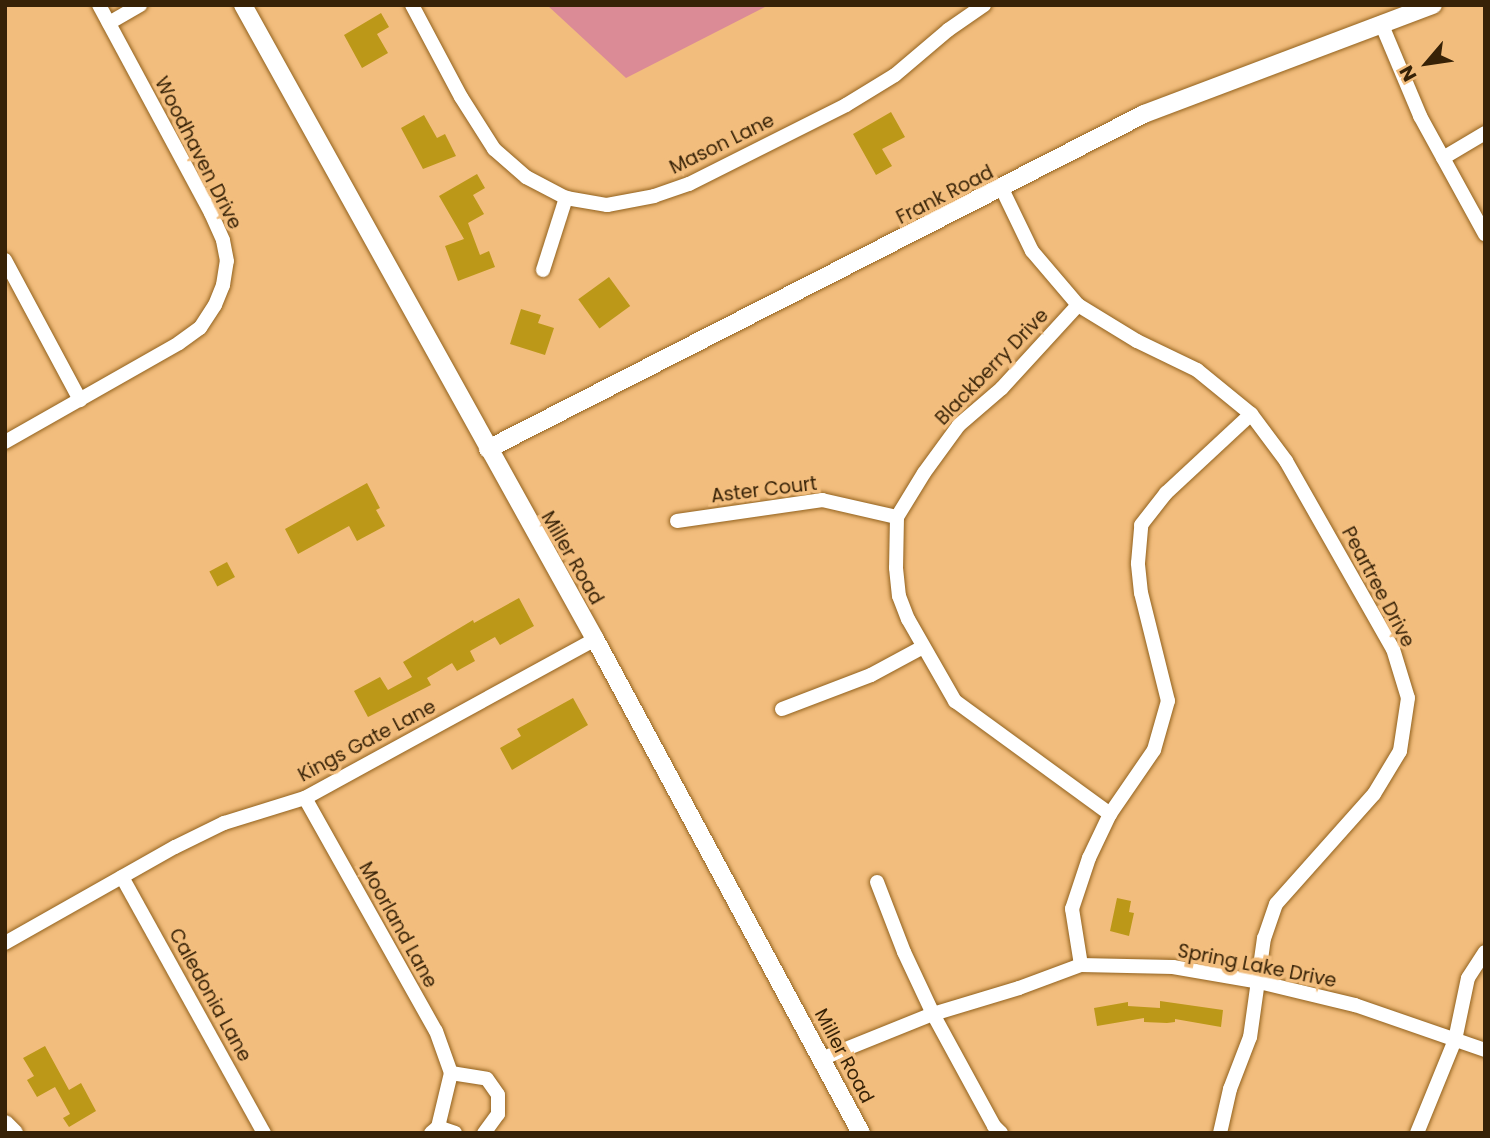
<!DOCTYPE html>
<style>
body{margin:0}
#map{position:relative;width:1490px;height:1138px;overflow:hidden;background:#f2bd7d;font-family:Poppins,sans-serif}
div>[style]{position:absolute}
.green>*{inset:0;background:#db8b96}
.building>*{inset:0;background:#bc9818;transform-origin:0 0}
.roads{filter:drop-shadow(0 0 2px #92621e) drop-shadow(0 0 2px #92621e)}
.minor>*{height:14px;margin:-7px;padding:0 7px;transform-origin:7px;border-radius:7px;background:#fff}
.tertiary>*{height:18px;margin:-9px;padding:0 9px;transform-origin:9px;border-radius:9px;background:#fff}
span{translate:-50% -50%;white-space:nowrap;text-align:center;line-height:1.15;-webkit-text-stroke:7px #f2bd7d;paint-order:stroke}
.street-label{font-size:19px;color:#372207}
.frame{position:absolute;inset:0;border:7px solid #372207;pointer-events:none}
.north{position:absolute;left:1392px;top:28px;width:70px;height:70px;-webkit-text-stroke:5px #f2bd7d;paint-order:stroke;rotate:241deg;font-size:19px;font-weight:700;line-height:28px;text-align:center;color:#372207}
.north::after{content:'';display:block;margin:auto;width:24px;height:32px;background:#372207;clip-path:polygon(50% 0,100% 100%,50% 72%,0 100%)}
</style>
<div id="map">
<div class="green">
<div style="clip-path:polygon(547px 5px,769px 5px,626px 78px)"></div>
</div>
<div class="building">
<div style="clip-path:polygon(381px 13px,389px 27px,377px 34px,388px 53px,362px 68px,344px 35px)"></div>
<div style="clip-path:polygon(891px 112px,905px 137px,882px 149px,892px 166px,876px 175px,853px 134px)"></div>
<div style="clip-path:polygon(424px 115px,437px 138px,445px 134px,456px 156px,423px 169px,401px 128px)"></div>
<div style="clip-path:polygon(477px 174px,485px 188px,473px 195px,484px 214px,468px 223px,480px 255px,489px 251px,495px 267px,458px 281px,445px 246px,464px 239px,439px 196px)"></div>
<div style="left:609px;top:277px;width:36px;height:38px;rotate:54deg"></div>
<div style="clip-path:polygon(521px 309px,541px 315px,538px 323px,554px 328px,545px 355px,510px 344px)"></div>
<div style="clip-path:polygon(367px 483px,380px 508px,376px 510px,385px 526px,357px 541px,349px 526px,298px 554px,285px 529px)"></div>
<div style="left:227px;top:562px;width:17px;height:20px;rotate:62deg"></div>
<div style="clip-path:polygon(519px 598px,534px 626px,500px 645px,495px 637px,470px 651px,475px 661px,457px 671px,452px 663px,427px 678px,431px 685px,368px 717px,354px 691px,380px 677px,388px 690px,412px 677px,403px 662px,473px 620px,474px 623px)"></div>
<div style="clip-path:polygon(573px 698px,588px 725px,512px 770px,500px 748px,521px 736px,517px 729px)"></div>
<div style="clip-path:polygon(1117px 898px,1131px 901px,1129px 912px,1134px 913px,1129px 936px,1110px 931px)"></div>
<div style="clip-path:polygon(1160px 1001px,1223px 1010px,1221px 1027px,1175px 1019px,1175px 1022px,1167px 1023px,1144px 1022px,1144px 1018px,1097px 1026px,1094px 1008px,1128px 1002px,1128px 1006px,1160px 1008px)"></div>
<div style="clip-path:polygon(45px 1046px,69px 1090px,81px 1083px,96px 1111px,69px 1127px,63px 1118px,70px 1114px,55px 1087px,37px 1097px,27px 1080px,34px 1076px,23px 1058px)"></div>
</div>
<div class="roads">
<div class="minor">
<div style="left:412px;top:5px;width:104px;rotate:62deg"></div>
<div style="left:461px;top:97px;width:62px;rotate:57.6deg"></div>
<div style="left:494px;top:149px;width:43px;rotate:41.2deg"></div>
<div style="left:526px;top:177px;width:45px;rotate:27.7deg"></div>
<div style="left:566px;top:198px;width:42px;rotate:9.7deg"></div>
<div style="left:607px;top:205px;width:48px;rotate:-10.8deg"></div>
<div style="left:654px;top:196px;width:37px;rotate:-19deg"></div>
<div style="left:689px;top:184px;width:176px;rotate:-26.7deg"></div>
<div style="left:846px;top:105px;width:57px;rotate:-31.5deg"></div>
<div style="left:895px;top:75px;width:70px;rotate:-40.3deg"></div>
<div style="left:948px;top:30px;width:44px;rotate:-34.8deg"></div>
<div style="left:109px;top:23px;width:36px;rotate:-30deg"></div>
<div style="left:1381px;top:23px;width:101px;rotate:67.2deg"></div>
<div style="left:1420px;top:116px;width:135px;rotate:61.2deg"></div>
<div style="left:1443px;top:158px;width:49px;rotate:-30.8deg"></div>
<div style="left:1002px;top:189px;width:69px;rotate:64.2deg"></div>
<div style="left:1032px;top:251px;width:71px;rotate:49.6deg"></div>
<div style="left:1078px;top:305px;width:69px;rotate:31.4deg"></div>
<div style="left:1137px;top:341px;width:67px;rotate:25.8deg"></div>
<div style="left:1197px;top:370px;width:70px;rotate:39.2deg"></div>
<div style="left:1251px;top:414px;width:59px;rotate:53.3deg"></div>
<div style="left:1286px;top:461px;width:216px;rotate:60.4deg"></div>
<div style="left:1393px;top:649px;width:51px;rotate:73deg"></div>
<div style="left:1408px;top:698px;width:54px;rotate:98.6deg"></div>
<div style="left:1400px;top:751px;width:50px;rotate:121.2deg"></div>
<div style="left:1374px;top:794px;width:147px;rotate:131.7deg"></div>
<div style="left:1276px;top:904px;width:36px;rotate:109deg"></div>
<div style="left:1264px;top:938px;width:100px;rotate:98deg"></div>
<div style="left:1250px;top:1037px;width:56px;rotate:111deg"></div>
<div style="left:1230px;top:1089px;width:45px;rotate:102.8deg"></div>
<div style="left:5px;top:260px;width:159px;rotate:61.8deg"></div>
<div style="left:543px;top:270px;width:76px;rotate:-72.3deg"></div>
<div style="left:1078px;top:305px;width:113px;rotate:132.5deg"></div>
<div style="left:1002px;top:388px;width:57px;rotate:139.3deg"></div>
<div style="left:959px;top:425px;width:59px;rotate:126.1deg"></div>
<div style="left:924px;top:473px;width:52px;rotate:121.5deg"></div>
<div style="left:897px;top:517px;width:51px;rotate:91.1deg"></div>
<div style="left:896px;top:568px;width:28px;rotate:84deg"></div>
<div style="left:899px;top:596px;width:25px;rotate:69deg"></div>
<div style="left:908px;top:619px;width:95px;rotate:60.2deg"></div>
<div style="left:955px;top:701px;width:192px;rotate:36.1deg"></div>
<div style="left:5px;top:442px;width:200px;rotate:-29.6deg"></div>
<div style="left:179px;top:343px;width:26px;rotate:-36deg"></div>
<div style="left:200px;top:328px;width:27px;rotate:-57deg"></div>
<div style="left:215px;top:305px;width:22px;rotate:-68deg"></div>
<div style="left:223px;top:285px;width:24px;rotate:-81deg"></div>
<div style="left:227px;top:261px;width:21px;rotate:-101deg"></div>
<div style="left:223px;top:240px;width:30px;rotate:-114deg"></div>
<div style="left:211px;top:213px;width:236px;rotate:-118.3deg"></div>
<div style="left:677px;top:521px;width:147px;rotate:-8.2deg"></div>
<div style="left:822px;top:500px;width:77px;rotate:12.8deg"></div>
<div style="left:782px;top:709px;width:95px;rotate:-20.9deg"></div>
<div style="left:871px;top:675px;width:59px;rotate:-28.3deg"></div>
<div style="left:305px;top:798px;width:267px;rotate:60.7deg"></div>
<div style="left:436px;top:1031px;width:45px;rotate:70.3deg"></div>
<div style="left:451px;top:1073px;width:56px;rotate:103.5deg"></div>
<div style="left:438px;top:1127px;width:9px;rotate:139deg"></div>
<div style="left:122px;top:877px;width:293px;rotate:61deg"></div>
<div style="left:877px;top:882px;width:75px;rotate:68.9deg"></div>
<div style="left:904px;top:952px;width:68px;rotate:64.9deg"></div>
<div style="left:933px;top:1014px;width:128px;rotate:61.4deg"></div>
<div style="left:994px;top:1126px;width:10px;rotate:45deg"></div>
<div style="left:5px;top:943px;width:195px;rotate:-29.5deg"></div>
<div style="left:175px;top:847px;width:55px;rotate:-26.1deg"></div>
<div style="left:224px;top:823px;width:85px;rotate:-17.2deg"></div>
<div style="left:305px;top:798px;width:331px;rotate:-28.7deg"></div>
<div style="left:1081px;top:965px;width:57px;rotate:-99.1deg"></div>
<div style="left:1072px;top:909px;width:54px;rotate:-71.6deg"></div>
<div style="left:1089px;top:858px;width:49px;rotate:-64.5deg"></div>
<div style="left:1110px;top:814px;width:78px;rotate:-55.5deg"></div>
<div style="left:1154px;top:750px;width:51px;rotate:-74.1deg"></div>
<div style="left:1168px;top:701px;width:111px;rotate:-104deg"></div>
<div style="left:1141px;top:593px;width:30px;rotate:-96deg"></div>
<div style="left:1138px;top:563px;width:38px;rotate:-85deg"></div>
<div style="left:1141px;top:525px;width:41px;rotate:-52deg"></div>
<div style="left:1166px;top:493px;width:116px;rotate:-42.9deg"></div>
<div style="left:821px;top:1059px;width:121px;rotate:-21.9deg"></div>
<div style="left:933px;top:1014px;width:90px;rotate:-16.8deg"></div>
<div style="left:1019px;top:988px;width:66px;rotate:-20.4deg"></div>
<div style="left:1081px;top:965px;width:92px;rotate:1.2deg"></div>
<div style="left:1173px;top:967px;width:87px;rotate:9.9deg"></div>
<div style="left:1259px;top:982px;width:99px;rotate:13.5deg"></div>
<div style="left:1355px;top:1005px;width:138px;rotate:19.1deg"></div>
<div style="left:451px;top:1073px;width:36px;rotate:9deg"></div>
<div style="left:487px;top:1079px;width:19px;rotate:55deg"></div>
<div style="left:498px;top:1095px;width:19px;rotate:90deg"></div>
<div style="left:498px;top:1114px;width:24px;rotate:126deg"></div>
<div style="left:438px;top:1127px;width:18px;rotate:19deg"></div>
<div style="left:1417px;top:1133px;width:100px;rotate:-67.8deg"></div>
<div style="left:1455px;top:1040px;width:63px;rotate:-78.2deg"></div>
<div style="left:1468px;top:978px;width:31px;rotate:-57deg"></div>
</div>
<div class="tertiary">
<div style="left:243px;top:5px;width:725px;rotate:60.96deg"></div>
<div style="left:595px;top:639px;width:561px;rotate:61.7deg"></div>
<div style="left:488px;top:449px;width:737px;rotate:-27.05deg"></div>
<div style="left:1144px;top:114px;width:309px;rotate:-20.7deg"></div>
<div style="left:5px;top:1124px;width:13px;rotate:45deg"></div>
</div>
</div>
<div class="street-label">
<span style="left:722px;top:144px;rotate:-26deg">Mason Lane</span>
<span style="left:198px;top:153px;rotate:63deg">Woodhaven Drive</span>
<span style="left:945px;top:195px;rotate:-27deg">Frank Road</span>
<span style="left:992px;top:367px;rotate:-46deg">Blackberry Drive</span>
<span style="left:764px;top:490px;rotate:-7deg">Aster Court</span>
<span style="left:572px;top:558px;rotate:60deg">Miller Road</span>
<span style="left:1378px;top:587px;rotate:62deg">Peartree Drive</span>
<span style="left:367px;top:741px;rotate:-28deg">Kings Gate Lane</span>
<span style="left:398px;top:925px;rotate:61deg">Moorland Lane</span>
<span style="left:1257px;top:966px;rotate:11deg">Spring Lake Drive</span>
<span style="left:210px;top:995px;rotate:61deg">Caledonia Lane</span>
<span style="left:844px;top:1056px;rotate:62deg">Miller Road</span>
</div>
<div class="frame"></div>
<div class="north">N</div>
</div>
